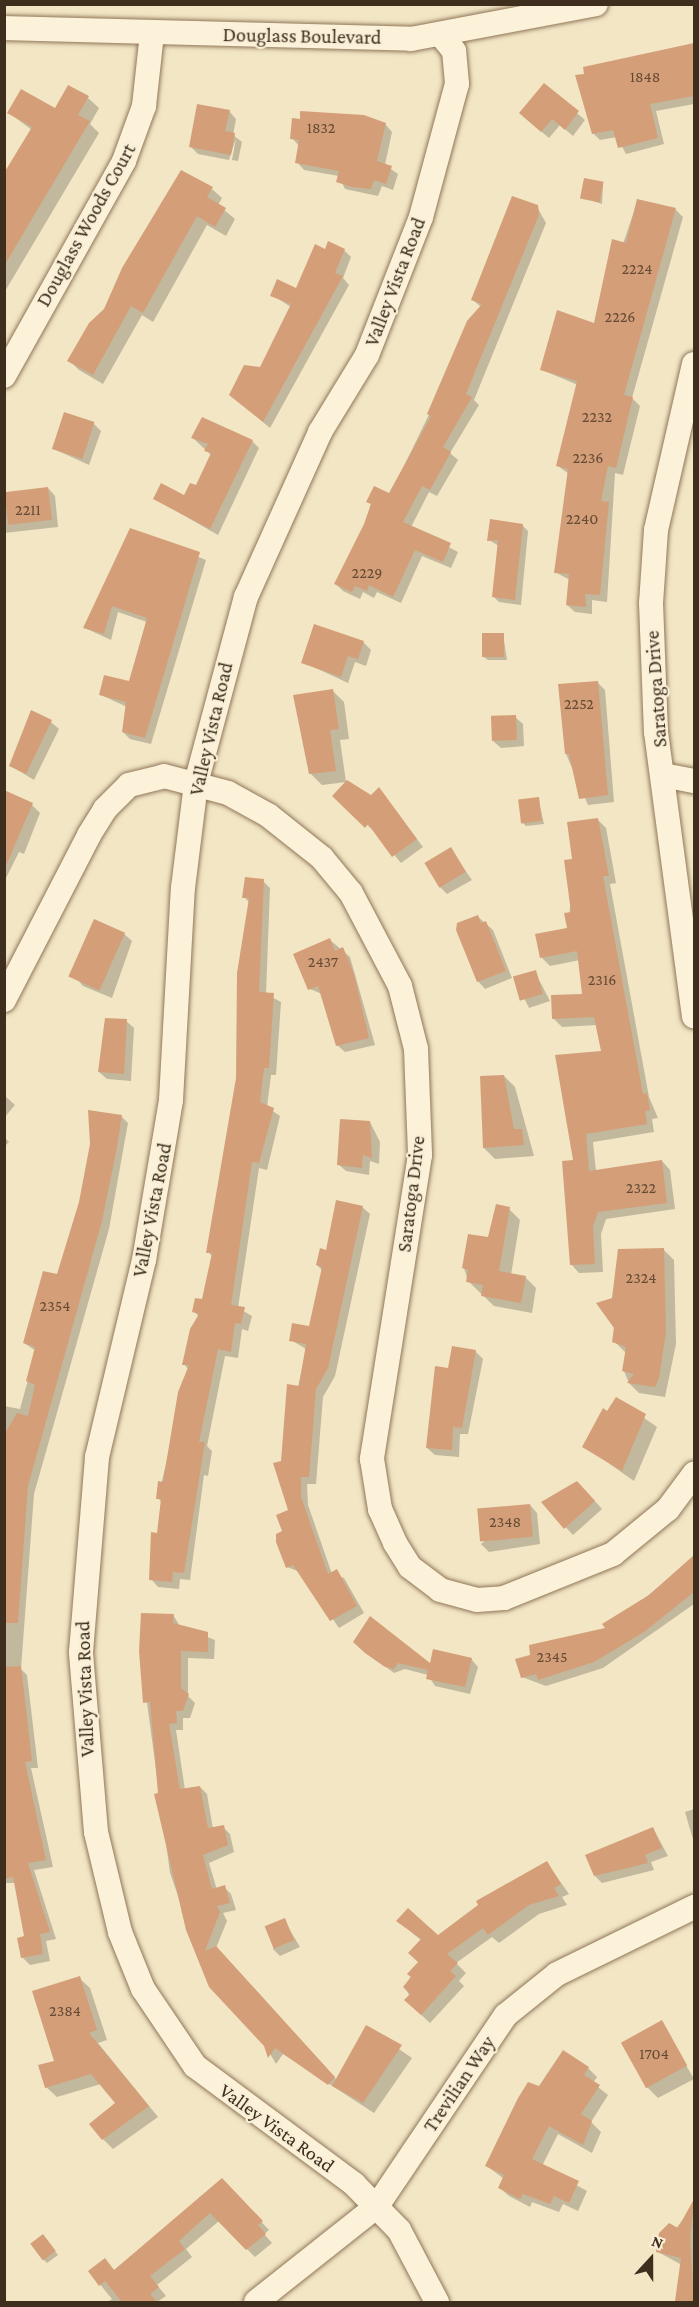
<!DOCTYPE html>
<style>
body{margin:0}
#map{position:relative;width:699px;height:2307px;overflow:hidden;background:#f2e6c5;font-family:"Crimson Pro",serif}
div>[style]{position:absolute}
.shadow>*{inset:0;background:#0003}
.building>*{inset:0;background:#d49f78;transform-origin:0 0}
.roads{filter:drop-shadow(0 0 2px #907759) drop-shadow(0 0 2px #907759)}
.minor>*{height:24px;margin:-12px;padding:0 12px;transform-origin:12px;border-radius:12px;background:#fcf2da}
span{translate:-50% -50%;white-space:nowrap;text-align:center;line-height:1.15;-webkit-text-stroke:4.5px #f9efd6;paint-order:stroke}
.number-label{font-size:16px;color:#644a34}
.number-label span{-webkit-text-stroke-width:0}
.street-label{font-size:20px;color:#3e2e1e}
.frame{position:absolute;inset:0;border:6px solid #3e2e1e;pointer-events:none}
.north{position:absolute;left:621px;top:2229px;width:60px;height:60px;-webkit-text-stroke:4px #f9efd6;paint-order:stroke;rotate:21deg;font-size:16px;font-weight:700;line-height:24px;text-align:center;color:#3e2e1e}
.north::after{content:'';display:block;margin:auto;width:21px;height:27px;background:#3e2e1e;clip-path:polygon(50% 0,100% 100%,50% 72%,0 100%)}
</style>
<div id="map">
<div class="shadow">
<div style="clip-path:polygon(694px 46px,694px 104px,656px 111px,664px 144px,626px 154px,617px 137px,600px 140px,593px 133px,584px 68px)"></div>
<div style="clip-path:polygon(544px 85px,585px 120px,573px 136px,560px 125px,549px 138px,528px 120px)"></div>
<div style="clip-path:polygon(88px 98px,99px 108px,90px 124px,99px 133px,4px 293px,4px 179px,32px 130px,9px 113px,56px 110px)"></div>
<div style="clip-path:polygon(229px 111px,236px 119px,233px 135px,242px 142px,238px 161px,232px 160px,236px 138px,229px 160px,198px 154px,191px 147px)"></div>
<div style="clip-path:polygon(385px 124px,392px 132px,385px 165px,398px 174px,393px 190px,382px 186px,378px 196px,345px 189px,339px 176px,304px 170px,297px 162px,299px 146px,292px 138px)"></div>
<div style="clip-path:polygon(603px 184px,602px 204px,581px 197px)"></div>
<div style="clip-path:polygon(212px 189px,222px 198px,218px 205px,235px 219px,226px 236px,207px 225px,153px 322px,142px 315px,103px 384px,79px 370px,69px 360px,105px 310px)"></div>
<div style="clip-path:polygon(638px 200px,676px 210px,683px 217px,632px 398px,640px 406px,623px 475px,615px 473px,607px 602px,592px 600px,592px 614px,575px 612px,567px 605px,570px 580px,555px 572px,569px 474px,558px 466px,578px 385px,542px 370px,595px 325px)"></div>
<div style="clip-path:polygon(537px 207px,546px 223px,474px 400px,479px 405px,450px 453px,458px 460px,437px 496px,429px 492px,411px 527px,458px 552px,451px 568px,422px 556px,401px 603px,377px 592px,374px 598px,363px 592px,360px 599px,343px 591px,336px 584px,365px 525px,375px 488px,390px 495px,481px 307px,473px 300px)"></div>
<div style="clip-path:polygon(344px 250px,351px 257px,343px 278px,349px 285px,270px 428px,231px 395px,261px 369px,291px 307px,272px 295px,297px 290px,326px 251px)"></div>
<div style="clip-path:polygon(93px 423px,101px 431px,89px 465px,54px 449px)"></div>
<div style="clip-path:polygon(193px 438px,252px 441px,259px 448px,218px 535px,155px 499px,185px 497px,197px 487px,212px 456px)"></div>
<div style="clip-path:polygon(48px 488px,55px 496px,58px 527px,4px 533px,4px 493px)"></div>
<div style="clip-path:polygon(522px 525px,528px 531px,521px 605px,499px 602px,494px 597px,499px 546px,489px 540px)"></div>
<div style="clip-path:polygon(131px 530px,206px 560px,151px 744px,130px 739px,123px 732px,127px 707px,101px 695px,130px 682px,147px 622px,118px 612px,111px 640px,85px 628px)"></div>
<div style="clip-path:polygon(503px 634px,507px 660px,488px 660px,484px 657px)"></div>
<div style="clip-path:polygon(363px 642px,371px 650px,366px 666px,355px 662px,348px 683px,303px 662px)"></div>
<div style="clip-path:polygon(598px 683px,605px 690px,614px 802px,588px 805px,566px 754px)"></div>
<div style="clip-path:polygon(333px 691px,344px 702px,349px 739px,340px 740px,346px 782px,322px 785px,311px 774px)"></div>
<div style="clip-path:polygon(515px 717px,523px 724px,524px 746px,501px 748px,493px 741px)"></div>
<div style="clip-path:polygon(51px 722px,59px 729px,34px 780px,11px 766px)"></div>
<div style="clip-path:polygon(379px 789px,423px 847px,401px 863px,375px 832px,334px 796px,371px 797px)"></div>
<div style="clip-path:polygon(538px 798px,544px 824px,526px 826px,522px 822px)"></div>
<div style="clip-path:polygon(4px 805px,32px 805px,40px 813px,24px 854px,19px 852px,4px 882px)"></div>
<div style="clip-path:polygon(598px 820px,606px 828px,616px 883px,610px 884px,649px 1097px,658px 1118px,652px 1119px,654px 1132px,593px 1142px,596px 1171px,662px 1161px,670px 1170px,675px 1209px,606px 1219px,601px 1234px,603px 1272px,579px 1273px,571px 1264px,575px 1162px,603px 1053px,597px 1025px,562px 1027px,554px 1019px,584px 995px,580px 960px,550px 966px,542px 958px,568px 929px,574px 860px)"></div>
<div style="clip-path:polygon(450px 849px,472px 880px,447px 894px,440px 887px)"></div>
<div style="clip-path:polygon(263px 881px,270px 888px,266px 994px,281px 1002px,276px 1075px,271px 1075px,267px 1107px,280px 1116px,267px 1170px,259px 1168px,238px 1308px,252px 1316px,248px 1331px,242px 1329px,238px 1358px,225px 1356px,207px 1446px,212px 1451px,208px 1476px,204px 1475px,190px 1580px,180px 1579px,179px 1589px,158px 1587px,151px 1579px,162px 1503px,158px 1498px,188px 1369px,184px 1364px,199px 1317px,194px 1311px,203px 1301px,213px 1257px,208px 1252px,237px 1078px,250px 903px,244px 897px)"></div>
<div style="clip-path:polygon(477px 916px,493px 930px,512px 978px,485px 989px,478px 981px)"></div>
<div style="clip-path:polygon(124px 934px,132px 941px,112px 998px,83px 986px,76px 978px)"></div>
<div style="clip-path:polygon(330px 940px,350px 957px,375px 1045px,345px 1052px,337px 1045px,322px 994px,310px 989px,295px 955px)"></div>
<div style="clip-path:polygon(535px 972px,550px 1001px,529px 1008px,515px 979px)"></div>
<div style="clip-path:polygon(126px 1021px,134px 1028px,131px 1081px,107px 1079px,99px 1072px)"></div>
<div style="clip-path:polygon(504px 1076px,515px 1087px,534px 1156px,495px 1159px,484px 1148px)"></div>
<div style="clip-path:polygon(4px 1095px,15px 1105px,4px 1118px)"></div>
<div style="clip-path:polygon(121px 1116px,128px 1123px,109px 1229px,34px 1494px,21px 1669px,27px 1675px,38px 1768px,31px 1768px,53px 1867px,34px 1870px,56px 1939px,46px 1941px,50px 1961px,30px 1965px,22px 1957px,26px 1937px,16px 1883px,4px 1883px,4px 1406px,20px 1409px,36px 1351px,24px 1343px,58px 1276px)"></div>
<div style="clip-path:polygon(370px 1122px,380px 1142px,379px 1164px,370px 1161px,369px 1175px,346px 1171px,338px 1164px)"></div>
<div style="clip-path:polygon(4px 1137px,9px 1142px,4px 1147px)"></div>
<div style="clip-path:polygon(362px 1207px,370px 1214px,335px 1376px,323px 1397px,316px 1484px,307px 1484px,308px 1505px,332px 1574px,344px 1578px,364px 1613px,339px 1628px,300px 1572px,287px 1567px,284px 1532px,290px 1511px,282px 1462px,306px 1349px,291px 1340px,310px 1328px,322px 1270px,317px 1265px)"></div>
<div style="clip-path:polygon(509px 1209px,520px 1220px,511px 1275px,525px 1277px,536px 1288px,532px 1313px,494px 1306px,468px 1281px,464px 1268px)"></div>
<div style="clip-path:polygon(664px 1250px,674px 1260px,676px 1344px,665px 1397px,639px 1393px,629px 1383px,624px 1371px,626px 1353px,614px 1341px,613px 1300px)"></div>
<div style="clip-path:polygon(475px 1351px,483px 1359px,468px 1434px,460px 1434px,459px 1457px,435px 1455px,427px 1448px,450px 1370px)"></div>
<div style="clip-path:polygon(617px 1399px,657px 1427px,634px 1481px,584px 1446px)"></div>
<div style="clip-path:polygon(585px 1490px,602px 1509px,573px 1535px,543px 1503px)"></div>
<div style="clip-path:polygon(530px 1505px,537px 1513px,540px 1544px,489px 1552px,481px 1544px)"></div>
<div style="clip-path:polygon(694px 1558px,694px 1604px,603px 1668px,546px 1686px,522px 1677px,607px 1629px)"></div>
<div style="clip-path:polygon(173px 1615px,180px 1626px,215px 1640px,214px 1659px,188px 1658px,188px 1696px,195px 1703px,190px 1718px,183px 1718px,183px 1730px,176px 1730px,185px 1790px,200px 1787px,207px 1794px,213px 1829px,223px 1827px,230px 1834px,234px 1852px,209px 1863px,217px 1890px,224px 1887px,231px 1894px,236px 1910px,223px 1913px,227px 1921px,216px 1948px,337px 2080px,367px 2027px,412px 2058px,374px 2113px,283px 2054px,276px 2064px,265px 2045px,210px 1986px,170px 1873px,140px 1651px)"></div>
<div style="clip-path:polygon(362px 1649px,431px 1666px,471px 1659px,478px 1667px,470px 1694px,435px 1686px,428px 1675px,405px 1669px,394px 1673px)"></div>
<div style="clip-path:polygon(694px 1809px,694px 1843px,685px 1812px)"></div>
<div style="clip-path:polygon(653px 1828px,668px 1856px,651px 1862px,654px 1870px,602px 1883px,595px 1876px)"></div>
<div style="clip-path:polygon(547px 1863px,569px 1894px,562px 1897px,567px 1905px,539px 1914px,499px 1943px,492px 1937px,456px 1963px,466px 1973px,459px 1981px,464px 1986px,430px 2023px,415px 2009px,405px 1986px,419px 1963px,422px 1941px,398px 1921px,438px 1937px)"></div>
<div style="clip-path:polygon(284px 1920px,300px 1947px,280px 1956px,273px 1949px)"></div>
<div style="clip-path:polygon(79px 1978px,90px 1988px,107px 2040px,98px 2043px,158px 2117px,113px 2149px,103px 2139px,117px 2103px,101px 2084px,57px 2097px,46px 2087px)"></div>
<div style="clip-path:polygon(661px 2022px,694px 2079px,658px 2098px,647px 2087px)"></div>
<div style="clip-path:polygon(588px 2068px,597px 2077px,593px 2083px,608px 2095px,591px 2122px,601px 2132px,592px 2153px,558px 2134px,542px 2166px,587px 2191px,578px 2211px,563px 2204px,559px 2212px,532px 2202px,530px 2207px,509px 2196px,500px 2188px,504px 2179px,487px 2166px,539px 2088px)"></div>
<div style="clip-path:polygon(222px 2180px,269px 2230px,264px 2234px,272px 2243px,255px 2257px,219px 2221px,186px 2249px,192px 2257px,157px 2285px,166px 2296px,157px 2302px,107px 2302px,112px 2299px,90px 2272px,105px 2260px,115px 2271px)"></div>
<div style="clip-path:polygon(694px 2205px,694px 2302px,678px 2302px,682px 2265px,658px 2252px)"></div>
<div style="clip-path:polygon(46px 2239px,58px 2255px,47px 2263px,44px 2260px)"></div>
</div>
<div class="building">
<div style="clip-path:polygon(694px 43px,694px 96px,650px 104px,658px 138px,618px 148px,613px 130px,592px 134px,575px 75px,584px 74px,583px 67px)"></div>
<div style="clip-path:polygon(544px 83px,579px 111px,565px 130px,552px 119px,541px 132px,519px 113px)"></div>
<div style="clip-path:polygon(68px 85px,89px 96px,78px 115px,90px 121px,4px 266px,4px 173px,32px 127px,7px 113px,21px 89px,55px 108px)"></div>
<div style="clip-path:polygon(197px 104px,230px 110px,225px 131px,235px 133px,231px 155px,189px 147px)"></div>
<div style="clip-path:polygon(300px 111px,364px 115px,386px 123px,377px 161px,392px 166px,386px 184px,374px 180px,371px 189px,352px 187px,336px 182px,339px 171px,295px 163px,299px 140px,290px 139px,292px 118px,300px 119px)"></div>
<div style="clip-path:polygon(181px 170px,213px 187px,207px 197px,226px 208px,215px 227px,197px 216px,143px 313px,131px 306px,93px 375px,67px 361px,89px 323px,104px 309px,122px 268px)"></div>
<div style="left:584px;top:178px;width:20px;height:21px;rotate:11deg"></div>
<div style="clip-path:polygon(512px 196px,538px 205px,539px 215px,466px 394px,472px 397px,443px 447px,451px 452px,430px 490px,422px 486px,403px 522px,451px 543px,443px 562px,415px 550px,393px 597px,369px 585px,367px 591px,355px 586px,352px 592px,334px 584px,364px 524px,371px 504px,366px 502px,374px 486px,389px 493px,431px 416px,427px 414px,467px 321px,482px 304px,471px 300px)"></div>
<div style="clip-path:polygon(637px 199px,676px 208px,624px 395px,633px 397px,616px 468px,608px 466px,601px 501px,609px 502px,600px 595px,585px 594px,586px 607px,566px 605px,569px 574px,554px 573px,568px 469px,556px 466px,577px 381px,540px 370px,557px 310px,594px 323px,612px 239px,626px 243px)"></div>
<div style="clip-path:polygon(328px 241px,345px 249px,335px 273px,343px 276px,263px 422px,229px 395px,244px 365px,260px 367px,291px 304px,270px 296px,277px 279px,296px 288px,315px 244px,325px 249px)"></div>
<div style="left:64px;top:412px;width:32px;height:39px;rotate:18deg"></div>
<div style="clip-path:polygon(202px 417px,253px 440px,210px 529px,153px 499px,161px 483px,184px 495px,190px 483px,196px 485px,211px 453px,204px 451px,208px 444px,191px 438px)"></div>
<div style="left:48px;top:487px;width:33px;height:44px;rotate:83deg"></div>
<div style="clip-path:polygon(490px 519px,523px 524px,515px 600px,492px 597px,498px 540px,487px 541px)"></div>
<div style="clip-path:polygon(130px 528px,200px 552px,145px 738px,122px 732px,126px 702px,99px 695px,104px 675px,129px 681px,147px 618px,112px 606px,104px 634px,83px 628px)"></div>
<div style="clip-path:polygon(314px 624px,364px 641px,358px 659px,348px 656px,341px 677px,301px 663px)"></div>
<div style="left:482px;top:633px;width:22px;height:24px"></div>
<div style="clip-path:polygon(598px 681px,608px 795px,579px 799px,569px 754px,565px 754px,558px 684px)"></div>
<div style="clip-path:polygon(333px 689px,339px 729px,330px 730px,336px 771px,309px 774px,293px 695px)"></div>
<div style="clip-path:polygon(31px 710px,52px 720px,26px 774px,9px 766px)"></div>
<div style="left:516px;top:715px;width:25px;height:25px;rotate:88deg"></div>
<div style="clip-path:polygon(347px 780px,371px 795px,379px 787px,417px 839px,392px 857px,368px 824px,365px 828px,332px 796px)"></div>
<div style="clip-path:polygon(4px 790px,33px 803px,4px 870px)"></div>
<div style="left:539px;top:797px;width:24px;height:21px;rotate:83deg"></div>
<div style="clip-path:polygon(598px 818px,609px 876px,603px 876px,643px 1094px,647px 1093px,650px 1110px,645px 1111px,647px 1124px,586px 1134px,589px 1171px,662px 1160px,667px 1203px,598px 1212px,593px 1226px,595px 1264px,570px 1265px,562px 1161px,573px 1160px,555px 1055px,601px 1051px,594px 1017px,552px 1019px,551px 995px,582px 994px,577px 951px,540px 958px,535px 934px,567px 928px,564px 913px,571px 912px,564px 860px,572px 859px,567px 822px)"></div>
<div style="left:451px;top:847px;width:29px;height:31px;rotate:59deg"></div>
<div style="clip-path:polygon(245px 877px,264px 879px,259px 992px,274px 993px,269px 1068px,264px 1068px,260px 1102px,274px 1108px,259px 1163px,252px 1162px,231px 1305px,245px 1307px,241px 1324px,235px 1323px,231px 1352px,218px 1349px,199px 1442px,205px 1442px,184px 1573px,173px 1572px,172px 1582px,149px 1580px,151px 1532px,157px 1533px,161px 1499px,156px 1499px,158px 1481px,163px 1482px,178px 1392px,189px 1365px,182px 1365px,190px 1329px,199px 1314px,192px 1312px,195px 1298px,202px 1299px,212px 1253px,206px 1253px,236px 1078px,237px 973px,249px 898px,242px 898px)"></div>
<div style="clip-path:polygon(478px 915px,481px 923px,486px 921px,506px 971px,477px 982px,456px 930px,457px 923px)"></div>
<div style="left:94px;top:919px;width:34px;height:63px;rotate:24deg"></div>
<div style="clip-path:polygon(330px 938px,335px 951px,343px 947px,354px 974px,369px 1038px,336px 1046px,318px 986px,308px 990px,293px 954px)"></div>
<div style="left:536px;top:970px;width:25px;height:24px;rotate:74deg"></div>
<div style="clip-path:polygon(105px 1018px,127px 1019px,124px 1074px,98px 1072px)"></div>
<div style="clip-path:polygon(504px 1075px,514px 1129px,522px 1129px,524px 1145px,483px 1148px,480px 1076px)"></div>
<div style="clip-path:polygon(88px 1110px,122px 1115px,117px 1147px,102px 1221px,28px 1486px,18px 1623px,4px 1623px,4px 1435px,17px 1413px,28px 1416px,35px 1385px,26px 1381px,35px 1347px,23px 1343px,43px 1271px,57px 1274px,79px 1202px,90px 1144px)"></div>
<div style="clip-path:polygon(340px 1119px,370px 1121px,372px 1158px,363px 1155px,362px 1168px,337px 1165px)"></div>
<div style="clip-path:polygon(336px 1200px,363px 1206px,328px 1368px,316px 1389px,309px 1477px,301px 1477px,301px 1497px,328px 1574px,337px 1569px,357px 1606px,330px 1621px,293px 1565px,286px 1568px,276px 1542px,276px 1534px,282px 1531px,276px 1515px,288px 1510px,273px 1463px,281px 1461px,287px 1384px,299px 1386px,306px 1344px,289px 1341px,292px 1323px,309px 1326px,322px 1267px,316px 1265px,320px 1248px,326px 1250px)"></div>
<div style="clip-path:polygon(496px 1204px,510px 1207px,499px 1271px,526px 1276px,521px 1303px,481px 1296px,483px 1285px,466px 1282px,468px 1270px,462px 1268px,468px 1234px,488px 1237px)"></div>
<div style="clip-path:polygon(664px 1248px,666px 1332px,659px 1378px,655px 1387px,627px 1383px,634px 1374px,622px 1371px,626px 1347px,612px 1342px,614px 1328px,596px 1303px,612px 1298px,618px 1249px)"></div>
<div style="clip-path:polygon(452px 1346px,476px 1350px,462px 1428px,453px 1427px,452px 1450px,426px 1448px,435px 1366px,448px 1368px)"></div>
<div style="clip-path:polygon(616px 1397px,646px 1414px,622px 1471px,582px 1447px,603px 1408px,607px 1411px)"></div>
<div style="clip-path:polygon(577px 1481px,595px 1501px,564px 1529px,541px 1502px)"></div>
<div style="left:530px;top:1504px;width:33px;height:53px;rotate:85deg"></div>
<div style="clip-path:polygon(694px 1555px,694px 1592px,644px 1632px,594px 1662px,538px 1680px,536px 1674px,521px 1678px,515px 1659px,530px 1655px,529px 1645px,605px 1628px,602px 1624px,649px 1595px)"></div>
<div style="clip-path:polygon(141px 1613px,174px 1614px,173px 1623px,208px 1632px,208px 1652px,181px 1651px,181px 1688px,189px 1694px,183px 1711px,176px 1711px,177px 1723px,169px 1724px,180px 1789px,200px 1786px,208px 1828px,224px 1825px,228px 1845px,203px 1855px,212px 1889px,225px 1885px,230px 1903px,217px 1906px,220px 1912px,205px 1951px,216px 1946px,335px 2077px,328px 2085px,275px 2048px,268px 2058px,264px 2046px,209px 1987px,186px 1930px,154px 1794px,158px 1793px,150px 1702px,143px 1703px,139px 1651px)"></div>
<div style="clip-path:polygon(370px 1616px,430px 1663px,433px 1649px,472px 1658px,465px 1687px,426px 1679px,428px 1670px,398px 1663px,394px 1669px,385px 1667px,365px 1653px,353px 1642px)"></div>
<div style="clip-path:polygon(21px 1666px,32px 1761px,25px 1762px,46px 1860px,28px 1863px,50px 1932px,40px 1934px,43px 1954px,21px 1958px,17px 1938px,24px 1936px,13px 1877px,4px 1879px,4px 1667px)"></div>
<div style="clip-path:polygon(653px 1827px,662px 1848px,645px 1855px,648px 1863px,594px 1876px,585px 1855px)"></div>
<div style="clip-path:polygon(547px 1861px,561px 1884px,554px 1888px,559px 1896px,529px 1905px,488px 1935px,483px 1928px,447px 1954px,458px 1963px,450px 1971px,456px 1976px,421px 2015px,404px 2000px,410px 1994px,403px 1987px,411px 1977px,407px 1974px,418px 1962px,408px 1953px,421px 1939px,396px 1921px,408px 1908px,438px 1935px,478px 1905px,476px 1901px)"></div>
<div style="left:285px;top:1918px;width:24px;height:22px;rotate:68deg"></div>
<div style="clip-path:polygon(80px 1976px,97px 2030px,89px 2033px,149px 2106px,102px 2140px,89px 2124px,115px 2103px,91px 2074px,45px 2088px,38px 2065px,54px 2061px,32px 1991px)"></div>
<div style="left:662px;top:2020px;width:52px;height:47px;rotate:61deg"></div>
<div style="clip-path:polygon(366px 2025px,402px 2045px,363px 2103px,332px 2086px)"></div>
<div style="clip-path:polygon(563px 2050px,589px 2067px,584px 2075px,600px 2085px,581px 2114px,592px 2121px,583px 2145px,549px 2126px,532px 2159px,579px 2181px,569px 2203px,554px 2196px,550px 2204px,523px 2194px,520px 2199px,498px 2188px,504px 2175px,485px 2166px,518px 2098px,528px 2082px,539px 2086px)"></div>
<div style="clip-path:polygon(222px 2178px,263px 2221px,258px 2225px,266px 2234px,246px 2250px,210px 2213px,179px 2241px,185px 2249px,150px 2276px,159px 2287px,150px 2294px,157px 2302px,122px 2302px,105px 2281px,99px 2286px,88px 2271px,105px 2258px,114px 2270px)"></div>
<div style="clip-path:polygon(694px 2199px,690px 2239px,694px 2302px,684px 2302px,675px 2301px,681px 2258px,656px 2252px,659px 2233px,669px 2223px,678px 2228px)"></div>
<div style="left:43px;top:2234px;width:21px;height:16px;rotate:53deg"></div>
</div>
<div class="roads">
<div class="minor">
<div style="left:4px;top:28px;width:407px;rotate:1.5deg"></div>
<div style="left:411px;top:39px;width:188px;rotate:-10.7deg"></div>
<div style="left:694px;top:364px;width:170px;rotate:102.9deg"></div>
<div style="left:656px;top:530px;width:73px;rotate:93.9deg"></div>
<div style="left:651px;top:603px;width:129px;rotate:87.8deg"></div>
<div style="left:656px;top:732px;width:287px;rotate:82.4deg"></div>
<div style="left:4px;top:376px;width:246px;rotate:-60.8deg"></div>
<div style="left:124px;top:161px;width:59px;rotate:-70deg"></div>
<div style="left:144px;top:106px;width:73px;rotate:-83.7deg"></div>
<div style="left:663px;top:775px;width:32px;rotate:11deg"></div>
<div style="left:4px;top:1000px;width:186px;rotate:-62.7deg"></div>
<div style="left:89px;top:835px;width:31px;rotate:-58deg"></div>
<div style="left:105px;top:809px;width:34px;rotate:-45deg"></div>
<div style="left:129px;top:785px;width:36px;rotate:-14deg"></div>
<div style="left:164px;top:776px;width:66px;rotate:14.9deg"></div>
<div style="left:228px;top:793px;width:46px;rotate:28.8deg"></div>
<div style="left:268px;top:815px;width:69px;rotate:38.5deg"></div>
<div style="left:322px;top:858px;width:45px;rotate:50.4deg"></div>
<div style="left:351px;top:893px;width:105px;rotate:62.2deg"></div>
<div style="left:400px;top:986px;width:65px;rotate:75.7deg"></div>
<div style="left:416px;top:1049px;width:106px;rotate:87.8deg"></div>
<div style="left:420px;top:1155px;width:308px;rotate:99deg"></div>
<div style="left:372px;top:1459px;width:51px;rotate:80.9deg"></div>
<div style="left:380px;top:1509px;width:37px;rotate:66deg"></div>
<div style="left:395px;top:1543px;width:28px;rotate:58deg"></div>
<div style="left:410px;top:1567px;width:38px;rotate:37deg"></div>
<div style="left:440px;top:1590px;width:38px;rotate:15deg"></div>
<div style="left:477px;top:1600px;width:27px;rotate:-4deg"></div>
<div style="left:504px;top:1598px;width:118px;rotate:-22deg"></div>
<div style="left:613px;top:1554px;width:71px;rotate:-39.3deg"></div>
<div style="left:668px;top:1509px;width:44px;rotate:-53.4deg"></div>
<div style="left:256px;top:2302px;width:154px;rotate:-38.4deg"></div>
<div style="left:377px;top:2206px;width:230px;rotate:-56deg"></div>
<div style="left:506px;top:2015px;width:65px;rotate:-38.8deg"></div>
<div style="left:557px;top:1974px;width:153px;rotate:-26.1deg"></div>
<div style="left:437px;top:2302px;width:81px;rotate:-117.8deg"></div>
<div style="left:399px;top:2230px;width:64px;rotate:-134.4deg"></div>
<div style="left:354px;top:2184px;width:198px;rotate:-143.4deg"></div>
<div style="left:195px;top:2066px;width:93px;rotate:-124deg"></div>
<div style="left:143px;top:1989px;width:61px;rotate:-112deg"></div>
<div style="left:120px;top:1932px;width:103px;rotate:-103.5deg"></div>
<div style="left:96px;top:1832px;width:181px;rotate:-94.8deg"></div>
<div style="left:81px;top:1652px;width:196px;rotate:-85.3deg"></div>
<div style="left:97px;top:1457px;width:203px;rotate:-76.6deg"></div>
<div style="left:144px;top:1260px;width:162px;rotate:-80.4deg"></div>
<div style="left:171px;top:1100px;width:212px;rotate:-86.8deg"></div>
<div style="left:183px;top:888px;width:106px;rotate:-82.9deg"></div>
<div style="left:196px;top:783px;width:193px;rotate:-75deg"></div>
<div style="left:246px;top:597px;width:181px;rotate:-65.8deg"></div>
<div style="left:320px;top:432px;width:90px;rotate:-58.6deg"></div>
<div style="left:367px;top:355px;width:148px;rotate:-68.6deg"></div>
<div style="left:421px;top:217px;width:138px;rotate:-74.9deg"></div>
<div style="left:457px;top:84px;width:33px;rotate:-95deg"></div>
<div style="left:454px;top:51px;width:19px;rotate:-129deg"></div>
</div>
</div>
<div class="number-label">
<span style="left:645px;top:77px">1848</span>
<span style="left:321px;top:128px">1832</span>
<span style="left:637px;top:269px">2224</span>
<span style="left:620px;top:317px">2226</span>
<span style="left:597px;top:417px">2232</span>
<span style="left:588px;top:458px">2236</span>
<span style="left:28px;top:510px">2211</span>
<span style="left:582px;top:519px">2240</span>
<span style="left:367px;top:573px">2229</span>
<span style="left:579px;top:704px">2252</span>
<span style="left:323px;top:962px">2437</span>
<span style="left:602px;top:980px">2316</span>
<span style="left:641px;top:1188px">2322</span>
<span style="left:641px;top:1278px">2324</span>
<span style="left:55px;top:1306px">2354</span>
<span style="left:505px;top:1522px">2348</span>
<span style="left:552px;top:1657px">2345</span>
<span style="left:65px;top:2011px">2384</span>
<span style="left:654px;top:2054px">1704</span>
</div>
<div class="street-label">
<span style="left:302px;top:36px;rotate:1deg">Douglass Boulevard</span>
<span style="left:86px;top:225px;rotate:-61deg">Douglass Woods Court</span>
<span style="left:395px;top:282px;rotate:-69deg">Valley Vista Road</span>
<span style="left:656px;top:689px;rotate:-94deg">Saratoga Drive</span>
<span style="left:211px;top:729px;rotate:-77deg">Valley Vista Road</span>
<span style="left:411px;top:1194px;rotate:-83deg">Saratoga Drive</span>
<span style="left:152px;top:1210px;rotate:-79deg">Valley Vista Road</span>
<span style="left:85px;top:1689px;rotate:-92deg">Valley Vista Road</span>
<span style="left:459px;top:2084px;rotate:-56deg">Trevilian Way</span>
<span style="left:277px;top:2128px;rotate:36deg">Valley Vista Road</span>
</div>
<div class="frame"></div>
<div class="north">N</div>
</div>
